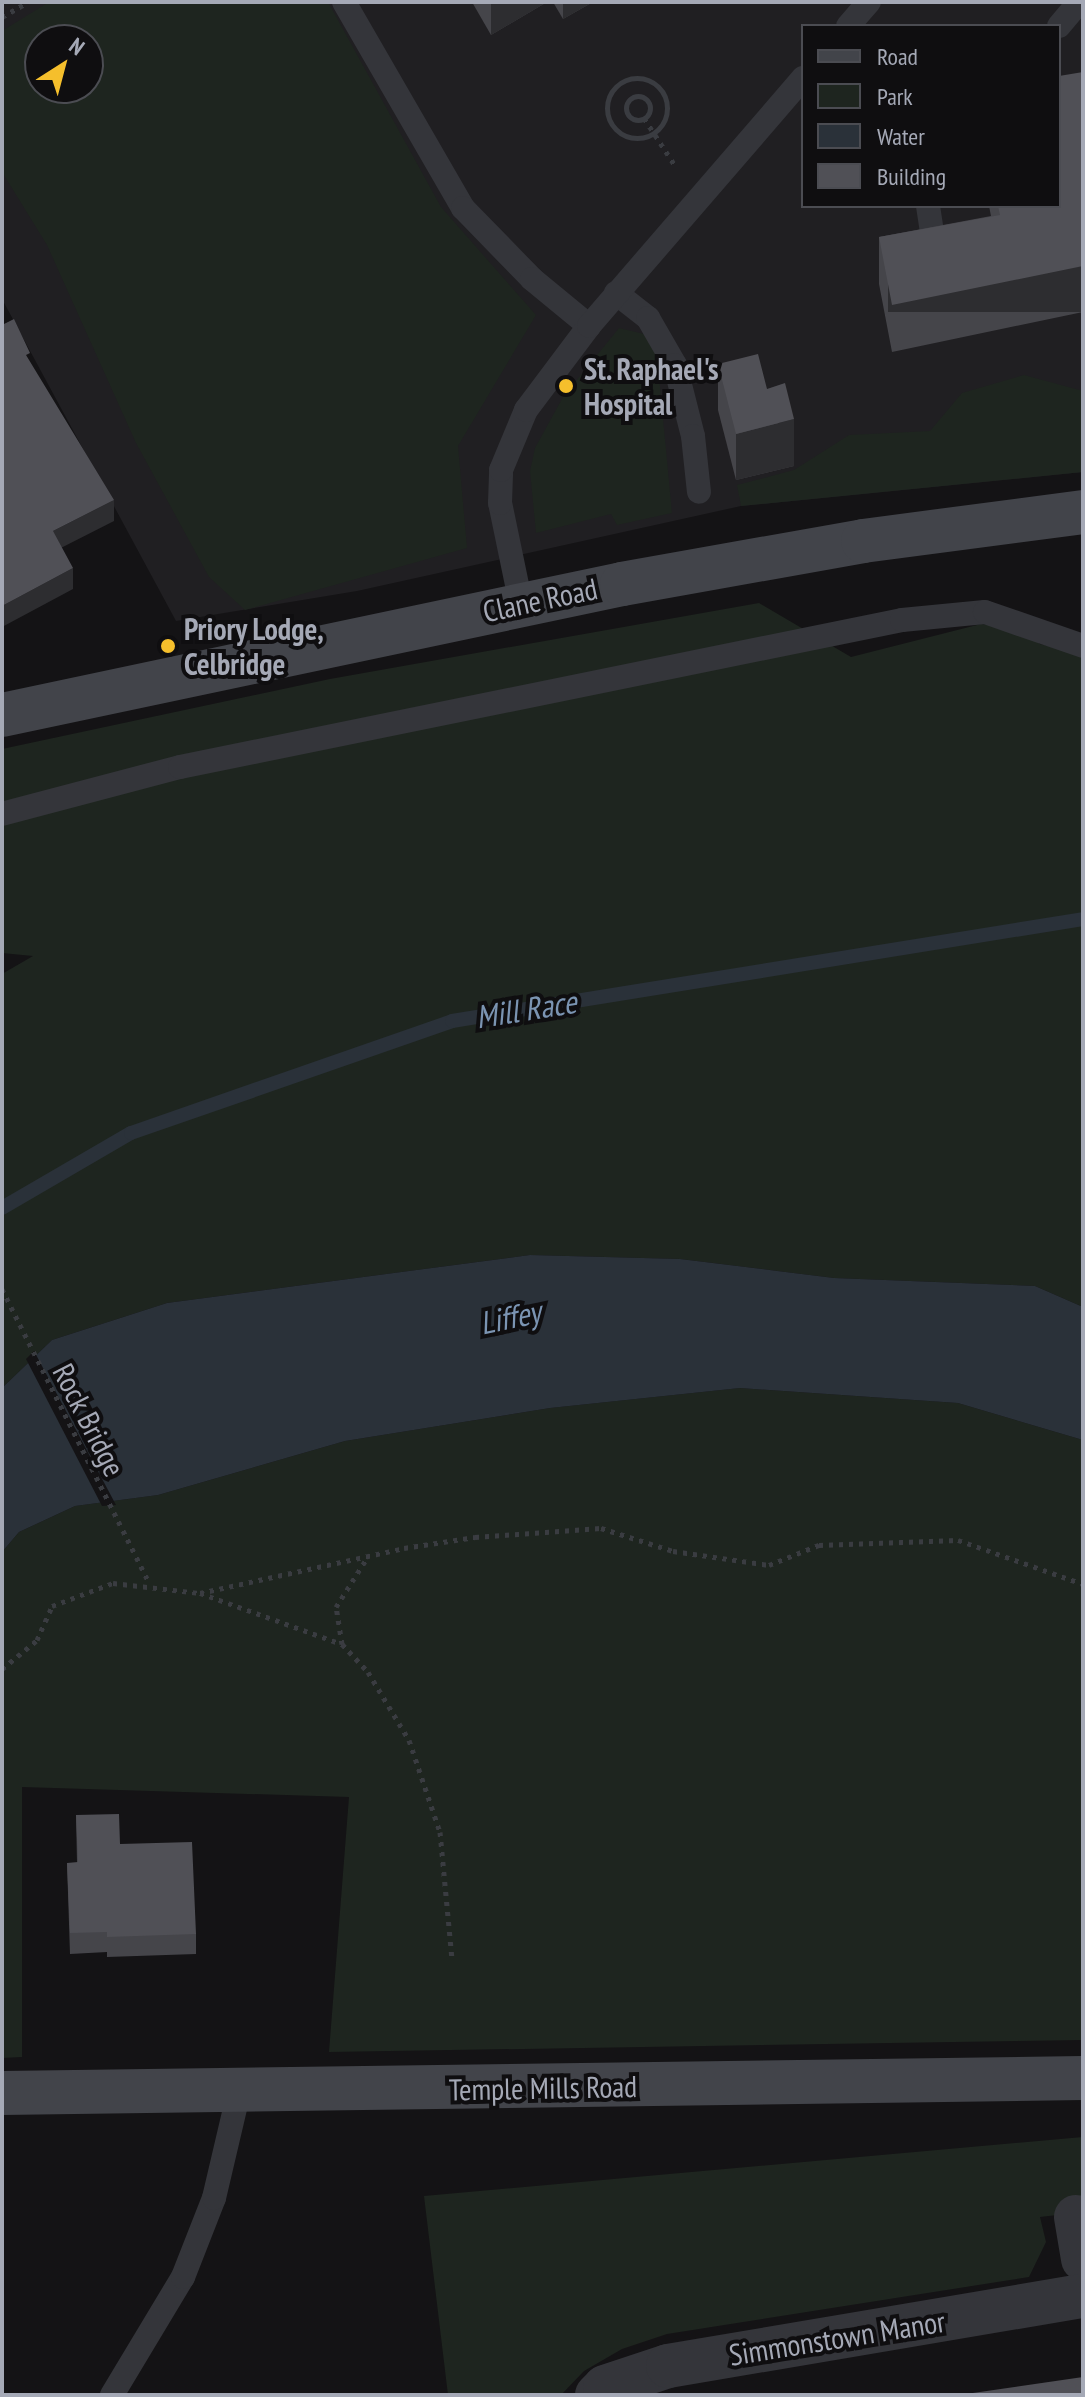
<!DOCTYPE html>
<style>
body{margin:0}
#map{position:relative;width:1085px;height:2397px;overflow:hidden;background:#141315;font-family:"PT Sans Narrow",sans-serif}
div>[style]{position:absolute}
.built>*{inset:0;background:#201f22}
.green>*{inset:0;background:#1e251f}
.water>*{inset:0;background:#2a3139}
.pier>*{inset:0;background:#141315}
.stream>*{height:14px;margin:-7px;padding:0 7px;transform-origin:7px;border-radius:7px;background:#2a3139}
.path>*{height:5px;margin-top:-2.5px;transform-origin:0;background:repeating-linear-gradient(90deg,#3a3c41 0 4px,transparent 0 10px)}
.path>.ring{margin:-2.5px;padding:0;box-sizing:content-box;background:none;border:5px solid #3a3c41;border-radius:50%}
.lane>*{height:24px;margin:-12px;padding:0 12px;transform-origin:12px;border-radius:12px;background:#34353a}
.street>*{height:44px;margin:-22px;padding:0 22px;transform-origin:22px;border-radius:22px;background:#34353a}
.secondary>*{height:44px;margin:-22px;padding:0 22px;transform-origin:22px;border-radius:22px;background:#42444a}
.wall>*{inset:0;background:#45454a}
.shaded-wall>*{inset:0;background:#2d2d30;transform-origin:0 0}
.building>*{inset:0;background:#505056}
.dots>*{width:22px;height:22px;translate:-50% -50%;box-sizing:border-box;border:4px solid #0f0e10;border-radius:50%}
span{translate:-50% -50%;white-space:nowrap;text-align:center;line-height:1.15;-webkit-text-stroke:8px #0f0e10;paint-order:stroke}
.poi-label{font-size:30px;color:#a5a9b6;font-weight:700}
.left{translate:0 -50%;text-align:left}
.street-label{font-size:30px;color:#a5a9b6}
.water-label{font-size:32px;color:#7b94b2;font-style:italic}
.frame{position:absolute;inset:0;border:4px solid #a5a9b6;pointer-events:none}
.legend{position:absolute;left:801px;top:24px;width:260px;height:184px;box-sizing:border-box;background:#0f0e10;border:2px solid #4b4c52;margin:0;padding:10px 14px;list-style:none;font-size:24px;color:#a5a9b6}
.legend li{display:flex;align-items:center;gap:16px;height:40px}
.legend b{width:40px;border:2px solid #4b4c52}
.north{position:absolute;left:24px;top:24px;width:80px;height:80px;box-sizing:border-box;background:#0f0e10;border:2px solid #4b4c52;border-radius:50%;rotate:36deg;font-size:22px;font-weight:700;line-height:32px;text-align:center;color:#a5a9b6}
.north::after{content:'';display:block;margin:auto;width:28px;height:36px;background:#f5bf2c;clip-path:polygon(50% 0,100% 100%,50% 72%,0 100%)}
</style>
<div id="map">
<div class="built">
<div style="clip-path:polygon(evenodd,2px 2px,1083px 2px,1083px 472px,741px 506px,357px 591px,176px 621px,2px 299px,2px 2px,803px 26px,1059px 26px,1059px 206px,803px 206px,803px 26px,2px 2px,40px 40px,88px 40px,88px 88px,40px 88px,40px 40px)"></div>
</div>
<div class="green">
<div style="clip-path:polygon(evenodd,49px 2px,328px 2px,441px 207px,536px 315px,458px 446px,467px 548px,245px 610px,209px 577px,136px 443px,47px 245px,2px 172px,2px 31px,49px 2px,40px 40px,88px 40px,88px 88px,40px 88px,40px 40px)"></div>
<div style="clip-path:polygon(619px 328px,644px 334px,657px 355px,672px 513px,617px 525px,611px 514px,536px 533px,530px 471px,535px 448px,563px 397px)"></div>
<div style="clip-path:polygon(1024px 375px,1083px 391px,1083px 472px,741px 506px,737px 485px,794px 470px,849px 435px,930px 431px,962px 393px)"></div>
<div style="clip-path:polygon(759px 603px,851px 657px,981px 624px,1019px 629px,1040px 644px,1083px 654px,1083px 1307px,1035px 1286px,834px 1278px,680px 1259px,530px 1255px,167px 1303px,52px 1340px,2px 1388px,2px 974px,33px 956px,2px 953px,2px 749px,330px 679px)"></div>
<div style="clip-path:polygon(740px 1388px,958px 1403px,1083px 1440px,1083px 2040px,329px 2052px,349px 1797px,22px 1787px,22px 2057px,2px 2058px,2px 1552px,19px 1532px,75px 1506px,158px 1495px,345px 1441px,550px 1408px)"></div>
<div style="clip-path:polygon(1083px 2137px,1083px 2212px,1040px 2217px,1046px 2242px,1029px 2277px,667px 2334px,622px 2349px,584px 2371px,561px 2395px,448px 2395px,424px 2196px)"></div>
</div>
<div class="water">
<div style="clip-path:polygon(530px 1255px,680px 1259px,834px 1278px,1035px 1286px,1083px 1307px,1083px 1440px,958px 1403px,740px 1388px,550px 1408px,345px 1441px,158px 1495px,75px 1506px,19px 1532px,2px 1552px,2px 1388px,52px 1340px,167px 1303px)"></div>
</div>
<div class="pier">
<div style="clip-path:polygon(34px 1351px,116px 1505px,102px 1506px,26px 1359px)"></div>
</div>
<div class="stream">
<div style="left:2px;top:1208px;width:149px;rotate:-30.2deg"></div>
<div style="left:131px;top:1133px;width:340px;rotate:-19.2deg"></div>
<div style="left:452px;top:1021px;width:639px;rotate:-9.18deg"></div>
</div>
<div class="path">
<div style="left:2px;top:17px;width:30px;rotate:-30deg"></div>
<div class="ring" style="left:607px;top:78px;width:55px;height:55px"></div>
<div class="ring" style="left:626px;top:96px;width:19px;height:19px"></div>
<div style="left:644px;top:118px;width:59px;rotate:56.9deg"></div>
<div style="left:2px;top:1289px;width:329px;rotate:63.4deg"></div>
<div style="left:200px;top:1593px;width:209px;rotate:-12.4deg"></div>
<div style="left:404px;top:1548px;width:72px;rotate:-8.8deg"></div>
<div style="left:475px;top:1537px;width:126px;rotate:-4.1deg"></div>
<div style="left:601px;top:1528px;width:76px;rotate:17.7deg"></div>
<div style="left:673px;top:1551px;width:97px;rotate:8.3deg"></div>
<div style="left:769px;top:1565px;width:54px;rotate:-21.8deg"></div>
<div style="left:819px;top:1545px;width:139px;rotate:-2.1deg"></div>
<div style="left:958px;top:1540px;width:133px;rotate:19.4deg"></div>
<div style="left:342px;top:1644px;width:37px;rotate:-99deg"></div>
<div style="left:336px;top:1607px;width:58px;rotate:-57.7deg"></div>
<div style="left:2px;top:1669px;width:45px;rotate:-39.6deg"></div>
<div style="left:37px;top:1640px;width:37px;rotate:-66deg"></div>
<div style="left:52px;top:1606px;width:65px;rotate:-20.7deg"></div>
<div style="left:113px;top:1583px;width:88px;rotate:6.6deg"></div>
<div style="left:200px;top:1593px;width:151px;rotate:19.8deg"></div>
<div style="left:342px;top:1644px;width:38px;rotate:47deg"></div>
<div style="left:368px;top:1672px;width:79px;rotate:58.9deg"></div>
<div style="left:409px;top:1740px;width:97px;rotate:71.4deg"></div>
<div style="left:440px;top:1832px;width:129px;rotate:84.6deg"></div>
</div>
<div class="lane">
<div style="left:344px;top:2px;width:238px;rotate:60deg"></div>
<div style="left:463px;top:208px;width:99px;rotate:45.8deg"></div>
<div style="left:532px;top:279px;width:74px;rotate:39.5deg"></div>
<div style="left:848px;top:26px;width:32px;rotate:-49deg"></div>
<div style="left:1059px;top:26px;width:31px;rotate:-50deg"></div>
<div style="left:928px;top:206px;width:53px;rotate:81.3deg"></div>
<div style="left:616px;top:293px;width:41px;rotate:38deg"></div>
<div style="left:648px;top:318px;width:54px;rotate:60.1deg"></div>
<div style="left:675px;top:365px;width:73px;rotate:75.8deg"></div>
<div style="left:693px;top:436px;width:56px;rotate:83.9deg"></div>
<div style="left:521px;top:604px;width:103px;rotate:-101.7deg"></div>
<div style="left:500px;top:503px;width:33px;rotate:-88deg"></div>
<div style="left:501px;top:470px;width:65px;rotate:-67.4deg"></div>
<div style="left:526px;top:410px;width:105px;rotate:-53.1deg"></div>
<div style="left:589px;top:326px;width:328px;rotate:-49.2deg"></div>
<div style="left:2px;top:814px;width:184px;rotate:-14.8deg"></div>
<div style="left:180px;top:767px;width:737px;rotate:-11.51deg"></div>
<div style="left:902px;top:620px;width:83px;rotate:-5.5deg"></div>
<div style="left:985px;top:612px;width:104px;rotate:19.1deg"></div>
<div style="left:112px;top:2395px;width:138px;rotate:-59deg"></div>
<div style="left:183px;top:2277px;width:85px;rotate:-68.6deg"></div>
<div style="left:214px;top:2198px;width:110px;rotate:-76.8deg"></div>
</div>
<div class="street">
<div style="left:1076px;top:2217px;width:43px;rotate:80.5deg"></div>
<div style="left:597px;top:2395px;width:11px;rotate:-45deg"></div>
<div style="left:605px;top:2387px;width:66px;rotate:-18.4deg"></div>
<div style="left:668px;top:2366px;width:421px;rotate:-9.6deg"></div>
</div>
<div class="secondary">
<div style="left:2px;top:715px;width:634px;rotate:-11.93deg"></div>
<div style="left:622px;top:584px;width:245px;rotate:-10.1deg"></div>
<div style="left:863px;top:541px;width:222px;rotate:-7.5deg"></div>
<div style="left:2px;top:2093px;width:1081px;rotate:-0.79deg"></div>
</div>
<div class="wall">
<div style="clip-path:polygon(472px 2px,547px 2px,491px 35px)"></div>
<div style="clip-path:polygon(553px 2px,593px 2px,563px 19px)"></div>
<div style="clip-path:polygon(1083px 72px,1083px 312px,892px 352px,879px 284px,879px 237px,991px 216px,989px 206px,1059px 206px)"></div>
<div style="clip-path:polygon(718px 364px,767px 389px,794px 466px,736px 480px,718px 410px)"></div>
<div style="clip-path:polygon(76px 1815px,120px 1844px,196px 1934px,196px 1954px,107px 1957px,107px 1952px,70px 1954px,67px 1863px,77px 1863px)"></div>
</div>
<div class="shaded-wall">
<div style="clip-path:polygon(491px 2px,547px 2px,491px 35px)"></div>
<div style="clip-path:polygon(563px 2px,593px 2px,563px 19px)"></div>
<div style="left:1083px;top:266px;width:46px;height:195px;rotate:90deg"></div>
<div style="clip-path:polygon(794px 419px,794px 466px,736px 480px,736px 434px)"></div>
<div style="clip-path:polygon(114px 500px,114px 521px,53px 552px,53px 531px)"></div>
<div style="clip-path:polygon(73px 568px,73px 589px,2px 627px,2px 606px)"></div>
</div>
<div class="building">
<div style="clip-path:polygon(1083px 72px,1083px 140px,1082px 140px,1083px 147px,1083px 266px,892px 305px,879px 237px,1000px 215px,998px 206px,1059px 206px,1059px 76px)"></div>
<div style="clip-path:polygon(14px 319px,30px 353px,26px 355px,114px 500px,53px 531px,73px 568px,2px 606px,2px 325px)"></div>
<div style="clip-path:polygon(758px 354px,767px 389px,785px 383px,794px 419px,736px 434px,718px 364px)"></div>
<div style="clip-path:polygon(119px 1814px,120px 1844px,192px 1842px,196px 1934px,107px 1937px,107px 1932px,70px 1933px,67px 1863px,78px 1862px,76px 1815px)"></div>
<div style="clip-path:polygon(1083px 2377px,1083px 2395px,959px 2395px)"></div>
</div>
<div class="dots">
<div style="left:566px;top:386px;background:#f5bf2c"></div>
<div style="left:168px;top:646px;background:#f5bf2c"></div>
</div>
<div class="poi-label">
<span class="left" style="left:584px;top:386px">St. Raphael's<br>Hospital</span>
<span class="left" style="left:184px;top:646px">Priory Lodge,<br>Celbridge</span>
</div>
<div class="street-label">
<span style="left:540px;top:600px;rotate:-12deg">Clane Road</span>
<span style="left:89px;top:1420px;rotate:63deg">Rock Bridge</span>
<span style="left:543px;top:2088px;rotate:-1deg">Temple Mills Road</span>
<span style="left:837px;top:2338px;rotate:-9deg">Simmonstown Manor</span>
</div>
<div class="water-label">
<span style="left:526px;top:1009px;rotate:-9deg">Mill Race</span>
<span style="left:510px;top:1317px;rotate:-12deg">Liffey</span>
</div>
<div class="frame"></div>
<ul class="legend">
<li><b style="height:10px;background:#42444a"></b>Road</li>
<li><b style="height:22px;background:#1e251f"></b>Park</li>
<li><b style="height:22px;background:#2a3139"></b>Water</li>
<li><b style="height:22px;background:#505056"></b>Building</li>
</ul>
<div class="north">N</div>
</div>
